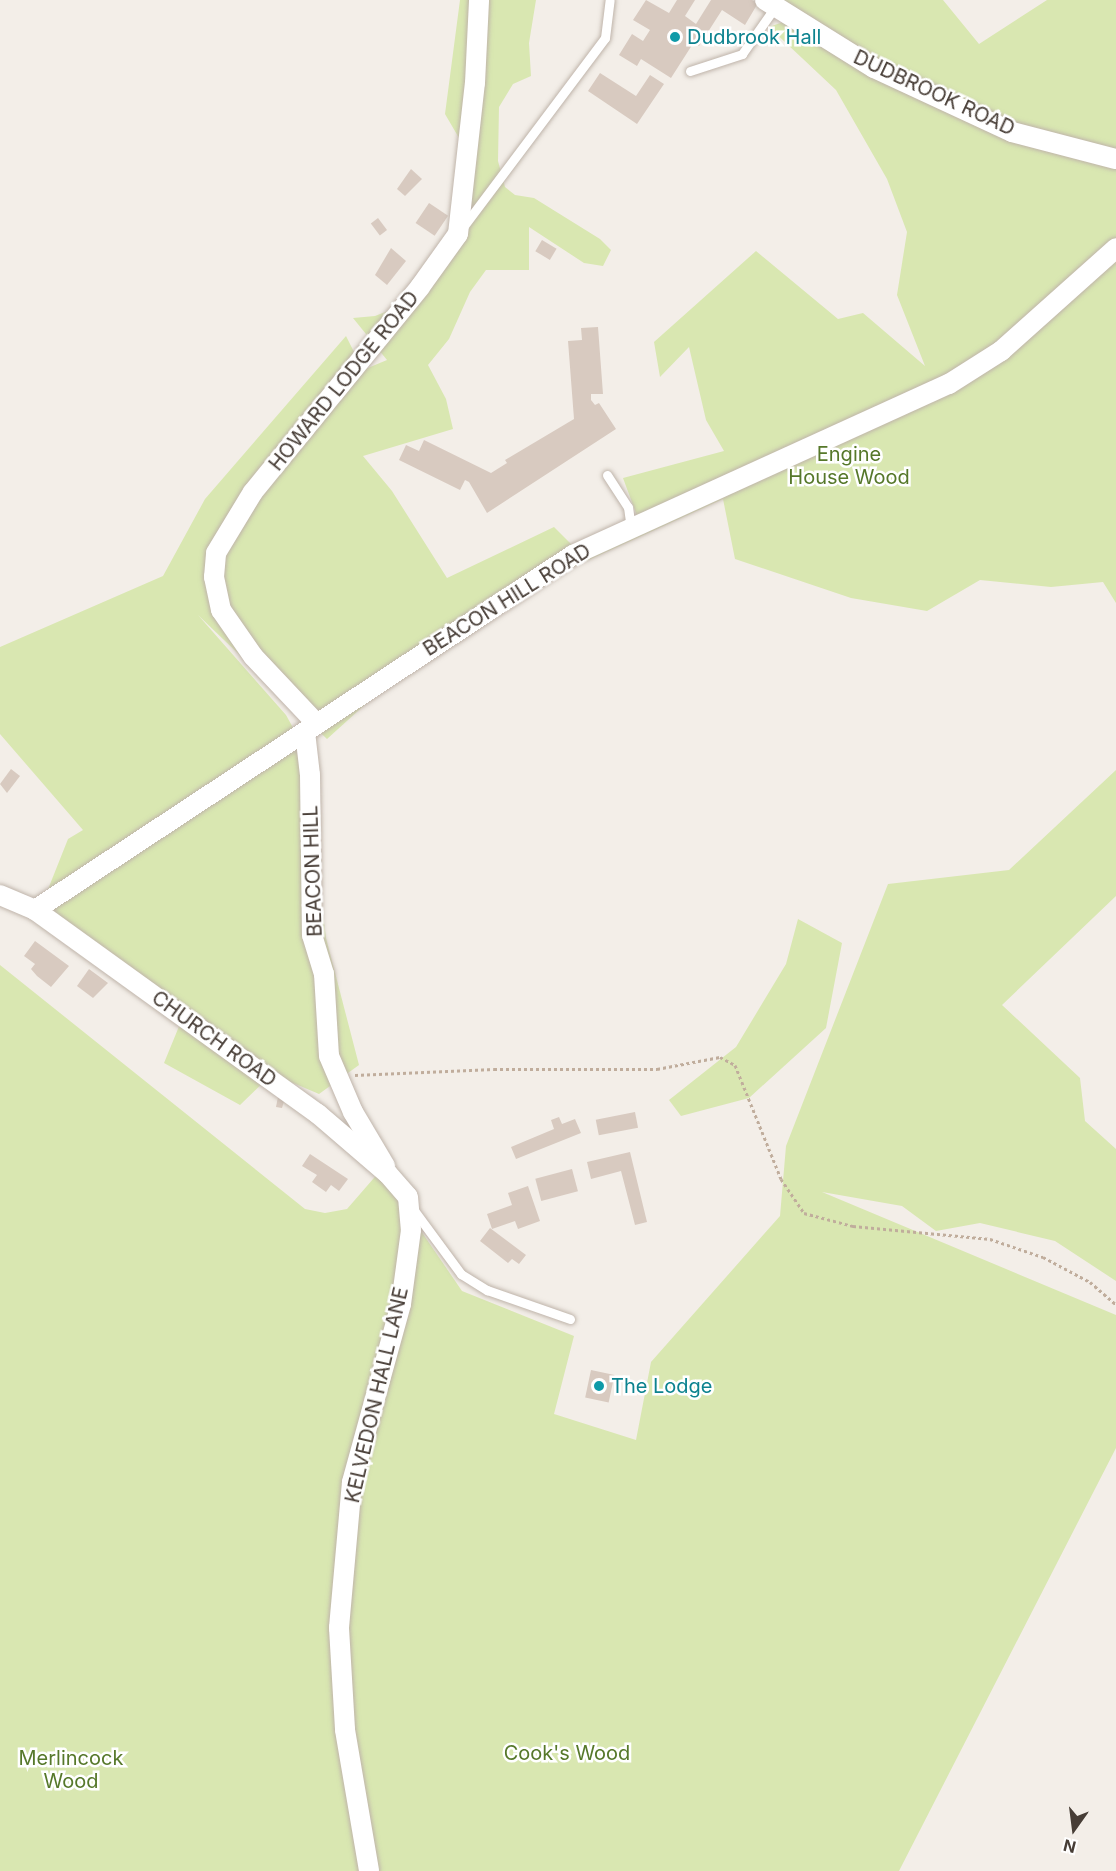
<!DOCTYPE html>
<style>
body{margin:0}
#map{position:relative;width:1116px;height:1871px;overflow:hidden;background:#f3eee8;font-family:Inter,sans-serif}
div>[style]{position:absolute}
.green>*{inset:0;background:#d9e7b1}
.building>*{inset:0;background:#d8cac0;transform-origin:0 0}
.path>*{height:3px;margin-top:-1.5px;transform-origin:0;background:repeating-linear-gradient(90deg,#c0ad9c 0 3px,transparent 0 6px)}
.roads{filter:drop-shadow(0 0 2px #bfb4aa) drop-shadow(0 0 2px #bfb4aa)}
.lane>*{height:9px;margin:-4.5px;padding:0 4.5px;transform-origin:4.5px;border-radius:4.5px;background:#fff}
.street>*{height:20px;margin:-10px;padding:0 10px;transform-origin:10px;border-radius:10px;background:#fff}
.dots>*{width:16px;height:16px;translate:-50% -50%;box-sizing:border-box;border:3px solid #fff;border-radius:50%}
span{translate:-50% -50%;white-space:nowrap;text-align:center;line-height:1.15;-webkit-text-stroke:5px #fff;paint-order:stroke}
.culture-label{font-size:20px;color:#0d838f}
.left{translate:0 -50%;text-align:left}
.street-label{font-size:20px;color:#473d36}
.park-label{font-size:20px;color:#56782a}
.north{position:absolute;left:1044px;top:1799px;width:60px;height:60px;-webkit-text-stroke:4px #fff;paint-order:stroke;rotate:194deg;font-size:16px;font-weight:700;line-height:24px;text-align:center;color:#473d36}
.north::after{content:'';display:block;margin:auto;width:21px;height:27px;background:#473d36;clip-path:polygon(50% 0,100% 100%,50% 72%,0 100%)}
</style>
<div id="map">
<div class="green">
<div style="clip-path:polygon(460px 0,536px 0,529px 43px,531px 76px,513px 84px,499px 107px,498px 161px,505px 187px,515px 195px,534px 198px,600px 239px,611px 250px,603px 266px,584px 263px,529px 227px,529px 270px,486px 270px,470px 292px,449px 339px,428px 365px,446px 399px,453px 429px,363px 456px,392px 491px,447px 578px,554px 527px,576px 549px,637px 516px,623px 478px,724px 451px,706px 420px,689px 347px,660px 377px,654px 342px,756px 251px,838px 319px,863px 313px,925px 366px,897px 295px,907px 232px,887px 179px,836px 90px,769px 27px,800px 16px,775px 0,943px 0,979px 44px,1047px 0,1116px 0,1116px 603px,1103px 582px,1051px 587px,980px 580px,927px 611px,851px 598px,735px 559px,723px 499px,571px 568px,369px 701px,327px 739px,198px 615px,286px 715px,302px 744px,326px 938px,359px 1065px,319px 1094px,272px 1074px,240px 1105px,164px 1063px,180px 1024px,35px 922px,68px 839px,83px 830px,0 734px,0 647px,163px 576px,205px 499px,346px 336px,363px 370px,387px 360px,353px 318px,375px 316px,398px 307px,453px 248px,459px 138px,445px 114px)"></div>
<div style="clip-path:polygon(1116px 770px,1116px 896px,1002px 1005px,1080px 1078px,1085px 1121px,1116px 1149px,1116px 1281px,1055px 1241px,980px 1223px,936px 1231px,902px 1206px,822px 1192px,1116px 1315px,1116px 1448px,899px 1871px,0 1871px,0 965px,305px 1209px,325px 1213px,347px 1209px,380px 1171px,462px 1291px,574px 1336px,554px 1414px,636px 1440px,651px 1362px,780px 1216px,786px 1146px,888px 884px,1009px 870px)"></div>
<div style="clip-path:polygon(798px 919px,842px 943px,826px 1028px,749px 1098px,681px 1116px,669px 1100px,736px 1047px,786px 964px)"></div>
</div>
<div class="building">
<div style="clip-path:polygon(646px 0,669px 13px,677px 0,695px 0,685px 16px,696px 24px,711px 0,752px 0,758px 3px,745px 25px,722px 10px,699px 46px,694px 42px,671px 78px,641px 59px,637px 66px,619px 55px,632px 34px,643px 41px,650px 30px,633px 20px)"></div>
<div style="clip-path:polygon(600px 73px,636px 96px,650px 75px,664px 84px,637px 124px,588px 91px)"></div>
<div style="clip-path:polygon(411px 169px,422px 179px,405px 196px,397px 189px)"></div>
<div style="left:429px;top:203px;width:23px;height:24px;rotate:34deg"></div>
<div style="left:378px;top:218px;width:15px;height:9px;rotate:53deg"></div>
<div style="left:542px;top:240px;width:17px;height:13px;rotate:31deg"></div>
<div style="clip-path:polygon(391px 248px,406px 261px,387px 285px,375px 275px)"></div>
<div style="clip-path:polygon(598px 327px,603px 394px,591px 394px,591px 400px,595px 405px,599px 403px,616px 429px,487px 513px,469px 482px,465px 480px,460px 490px,399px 460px,406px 445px,419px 451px,424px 440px,491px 473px,507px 463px,505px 460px,574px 419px,568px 341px,582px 340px,581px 328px)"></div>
<div style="clip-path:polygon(11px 769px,20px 776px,7px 793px,0 784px)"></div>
<div style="clip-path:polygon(35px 941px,69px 966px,51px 987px,37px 976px,31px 969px,35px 964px,24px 956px)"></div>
<div style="clip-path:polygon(89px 969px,108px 983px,93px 998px,77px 986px)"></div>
<div style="clip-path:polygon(278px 1097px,285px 1098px,282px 1108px,276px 1107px)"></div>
<div style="left:635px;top:1112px;width:16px;height:40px;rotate:79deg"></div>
<div style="clip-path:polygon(559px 1117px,562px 1124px,575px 1119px,581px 1133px,516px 1159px,511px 1147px,554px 1129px,551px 1120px)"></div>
<div style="clip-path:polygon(630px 1152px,647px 1222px,635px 1225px,621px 1171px,591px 1179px,587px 1162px)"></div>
<div style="clip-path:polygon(310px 1154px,348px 1179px,339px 1191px,331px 1185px,326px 1192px,312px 1182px,317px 1175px,302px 1166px)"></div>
<div style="left:572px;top:1169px;width:23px;height:38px;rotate:75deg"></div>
<div style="clip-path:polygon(528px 1186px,540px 1221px,518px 1229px,515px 1221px,492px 1229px,487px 1214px,512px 1205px,508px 1193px)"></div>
<div style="clip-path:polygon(490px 1228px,526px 1255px,519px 1264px,512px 1259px,508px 1263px,480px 1241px)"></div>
<div style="left:591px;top:1370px;width:24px;height:28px;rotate:12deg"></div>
</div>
<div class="path">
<div style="left:355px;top:1075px;width:139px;rotate:-2.5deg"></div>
<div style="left:494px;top:1069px;width:163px"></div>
<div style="left:657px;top:1069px;width:64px;rotate:-10.8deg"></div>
<div style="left:720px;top:1057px;width:17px;rotate:28deg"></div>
<div style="left:735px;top:1065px;width:123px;rotate:68deg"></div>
<div style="left:781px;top:1179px;width:41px;rotate:55.9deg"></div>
<div style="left:804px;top:1213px;width:51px;rotate:14.9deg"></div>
<div style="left:853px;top:1226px;width:138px;rotate:5.4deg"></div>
<div style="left:990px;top:1239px;width:56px;rotate:18.8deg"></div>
<div style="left:1043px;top:1257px;width:53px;rotate:28deg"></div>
<div style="left:1090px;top:1282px;width:35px;rotate:41deg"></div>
</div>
<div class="roads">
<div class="lane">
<div style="left:690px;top:71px;width:55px;rotate:-18.1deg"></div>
<div style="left:742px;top:54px;width:57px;rotate:-54.9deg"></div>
<div style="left:463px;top:227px;width:236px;rotate:-53.1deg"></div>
<div style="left:605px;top:38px;width:38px;rotate:-83deg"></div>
<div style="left:607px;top:475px;width:38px;rotate:57deg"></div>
<div style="left:628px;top:507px;width:21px;rotate:82deg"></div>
<div style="left:413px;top:1209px;width:81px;rotate:53.6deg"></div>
<div style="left:461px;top:1274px;width:31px;rotate:32deg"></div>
<div style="left:487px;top:1290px;width:88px;rotate:19.3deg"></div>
</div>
<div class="street">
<div style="left:765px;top:0;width:128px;rotate:32deg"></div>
<div style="left:874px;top:68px;width:152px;rotate:24.9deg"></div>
<div style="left:1012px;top:132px;width:107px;rotate:14.6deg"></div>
<div style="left:317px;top:724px;width:93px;rotate:-133.3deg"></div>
<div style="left:253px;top:656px;width:56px;rotate:-124.8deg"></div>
<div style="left:221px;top:610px;width:34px;rotate:-102deg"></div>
<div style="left:214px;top:577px;width:24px;rotate:-85deg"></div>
<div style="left:216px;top:553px;width:71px;rotate:-58.8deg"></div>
<div style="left:253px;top:492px;width:264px;rotate:-50.8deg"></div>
<div style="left:420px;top:287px;width:65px;rotate:-54.4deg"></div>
<div style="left:458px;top:234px;width:152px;rotate:-83.6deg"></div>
<div style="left:475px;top:83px;width:83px;rotate:-87.2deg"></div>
<div style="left:305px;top:732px;width:43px;rotate:83.4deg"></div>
<div style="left:310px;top:775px;width:160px;rotate:89.3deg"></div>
<div style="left:312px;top:935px;width:41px;rotate:72.9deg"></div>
<div style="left:324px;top:974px;width:82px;rotate:86.5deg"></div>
<div style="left:329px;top:1056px;width:61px;rotate:66.8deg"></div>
<div style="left:353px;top:1112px;width:63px;rotate:59.3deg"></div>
<div style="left:0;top:895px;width:38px;rotate:23deg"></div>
<div style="left:35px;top:910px;width:349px;rotate:35.8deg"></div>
<div style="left:318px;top:1114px;width:92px;rotate:40.6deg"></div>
<div style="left:388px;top:1174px;width:30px;rotate:49deg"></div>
<div style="left:408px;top:1197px;width:33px;rotate:85deg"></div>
<div style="left:411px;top:1230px;width:75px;rotate:97.7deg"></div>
<div style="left:401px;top:1304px;width:185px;rotate:105.4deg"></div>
<div style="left:352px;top:1482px;width:147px;rotate:95.1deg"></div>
<div style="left:339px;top:1628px;width:102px;rotate:86.6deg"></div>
<div style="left:345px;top:1730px;width:143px;rotate:80.3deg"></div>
<div style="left:35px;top:910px;width:645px;rotate:-33.42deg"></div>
<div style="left:573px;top:555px;width:413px;rotate:-24.5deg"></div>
<div style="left:949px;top:384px;width:62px;rotate:-32.4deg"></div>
<div style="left:1001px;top:351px;width:154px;rotate:-41.8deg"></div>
</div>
</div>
<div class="dots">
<div style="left:675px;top:37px;background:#0f9aa8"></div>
<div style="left:599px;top:1386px;background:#0f9aa8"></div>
</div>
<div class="culture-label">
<span class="left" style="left:687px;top:37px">Dudbrook Hall</span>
<span class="left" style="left:611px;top:1386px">The Lodge</span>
</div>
<div class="street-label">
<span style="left:934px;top:93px;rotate:25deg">DUDBROOK ROAD</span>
<span style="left:344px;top:381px;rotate:-51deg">HOWARD LODGE ROAD</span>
<span style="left:507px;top:600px;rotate:-32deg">BEACON HILL ROAD</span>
<span style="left:313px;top:871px;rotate:-92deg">BEACON HILL</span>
<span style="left:214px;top:1039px;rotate:36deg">CHURCH ROAD</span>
<span style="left:377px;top:1395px;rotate:-77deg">KELVEDON HALL LANE</span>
</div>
<div class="park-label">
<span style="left:849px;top:466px">Engine<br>House Wood</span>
<span style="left:567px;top:1753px">Cook's Wood</span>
<span style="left:71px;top:1770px">Merlincock<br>Wood</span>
</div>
<div class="north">N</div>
</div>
